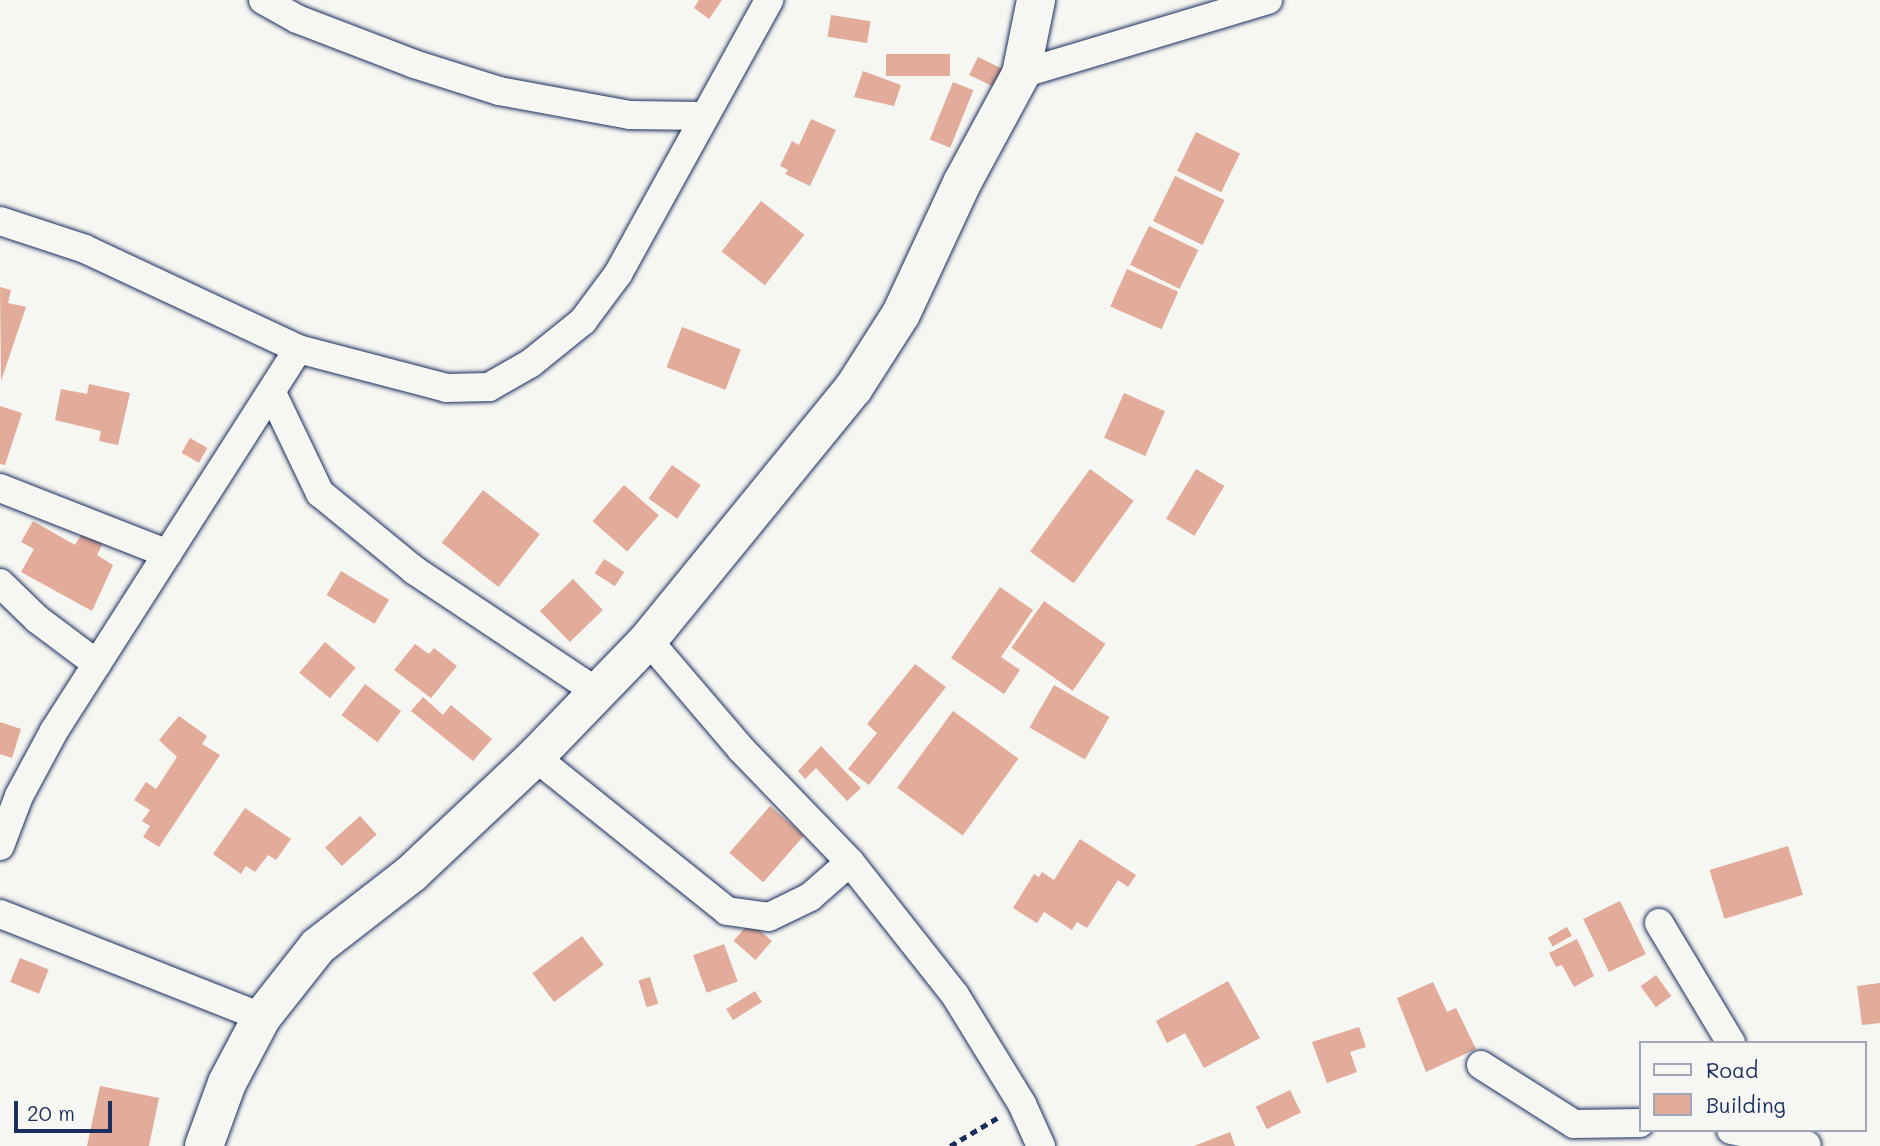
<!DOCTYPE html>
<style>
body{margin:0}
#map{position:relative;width:1880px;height:1146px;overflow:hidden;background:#f6f6f2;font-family:Mali,sans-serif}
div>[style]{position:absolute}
.building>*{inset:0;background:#e2ab9a;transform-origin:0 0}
.path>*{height:4.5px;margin-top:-2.25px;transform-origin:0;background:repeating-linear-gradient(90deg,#1b2f5e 0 7px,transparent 0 12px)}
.roads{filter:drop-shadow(0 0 2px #1b2f5e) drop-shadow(0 0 2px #1b2f5e)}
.street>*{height:28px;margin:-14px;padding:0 14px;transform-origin:14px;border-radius:14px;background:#f6f6f2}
.secondary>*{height:38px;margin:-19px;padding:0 19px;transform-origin:19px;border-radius:19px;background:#f6f6f2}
span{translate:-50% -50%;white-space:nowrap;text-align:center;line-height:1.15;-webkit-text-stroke:5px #f6f6f2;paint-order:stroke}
.legend{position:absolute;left:1639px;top:1041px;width:228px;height:91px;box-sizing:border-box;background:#f6f6f2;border:2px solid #9ea6b7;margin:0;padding:9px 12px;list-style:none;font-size:21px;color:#1b2f5e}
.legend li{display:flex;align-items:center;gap:14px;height:35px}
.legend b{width:35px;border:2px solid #9ea6b7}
.scale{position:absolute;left:14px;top:1101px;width:98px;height:32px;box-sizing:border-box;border:4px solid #1b2f5e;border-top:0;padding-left:9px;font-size:21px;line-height:24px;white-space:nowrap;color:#1b2f5e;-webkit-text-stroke:5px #f6f6f2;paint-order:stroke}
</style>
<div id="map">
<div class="building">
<div style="clip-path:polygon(699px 0,722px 0,709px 19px,694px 8px)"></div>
<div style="left:831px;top:15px;width:40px;height:22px;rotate:9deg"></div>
<div style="left:886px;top:54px;width:64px;height:22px"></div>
<div style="left:978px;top:57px;width:39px;height:20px;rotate:26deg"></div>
<div style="clip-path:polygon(863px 71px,901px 85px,894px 106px,854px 97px)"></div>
<div style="left:953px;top:82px;width:22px;height:62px;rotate:22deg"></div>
<div style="clip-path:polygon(811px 119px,836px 130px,810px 186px,785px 174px,788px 170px,780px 166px,792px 141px,799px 145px)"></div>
<div style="left:1196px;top:132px;width:49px;height:43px;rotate:26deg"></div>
<div style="left:1175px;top:176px;width:55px;height:50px;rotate:26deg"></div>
<div style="left:761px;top:201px;width:55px;height:64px;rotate:38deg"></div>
<div style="left:1149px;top:226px;width:55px;height:43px;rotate:26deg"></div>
<div style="left:1127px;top:269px;width:56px;height:41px;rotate:24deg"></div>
<div style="clip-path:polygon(0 287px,11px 290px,8px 303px,26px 307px,1px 381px)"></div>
<div style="left:682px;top:327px;width:63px;height:43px;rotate:21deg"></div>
<div style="clip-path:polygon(89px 384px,130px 393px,118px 445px,99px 441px,101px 431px,55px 420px,61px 389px,87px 394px)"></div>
<div style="left:1124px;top:393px;width:45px;height:49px;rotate:24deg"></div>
<div style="clip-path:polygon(0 406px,22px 413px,5px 465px,0 464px)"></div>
<div style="left:190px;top:438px;width:20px;height:17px;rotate:30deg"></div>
<div style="left:672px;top:465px;width:35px;height:41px;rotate:35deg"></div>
<div style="left:1090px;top:469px;width:54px;height:102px;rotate:36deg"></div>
<div style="left:1196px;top:469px;width:33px;height:58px;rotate:31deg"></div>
<div style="left:624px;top:485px;width:46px;height:48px;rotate:41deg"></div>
<div style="left:483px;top:490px;width:72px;height:67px;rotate:38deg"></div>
<div style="clip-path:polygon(33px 521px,75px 545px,84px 530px,104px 541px,97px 555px,113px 565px,92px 611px,21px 572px,34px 549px,21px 542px)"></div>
<div style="left:604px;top:559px;width:24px;height:17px;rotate:33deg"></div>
<div style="left:341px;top:571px;width:56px;height:28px;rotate:31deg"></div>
<div style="left:573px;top:579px;width:43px;height:46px;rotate:46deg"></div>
<div style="clip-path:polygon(1000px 587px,1033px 610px,1001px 657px,1020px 670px,1004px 694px,951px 658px)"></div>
<div style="left:1044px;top:601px;width:75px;height:57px;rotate:35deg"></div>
<div style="left:325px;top:642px;width:40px;height:40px;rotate:40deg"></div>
<div style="clip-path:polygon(415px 644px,429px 654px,434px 648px,457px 666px,431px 698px,394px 670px)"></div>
<div style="clip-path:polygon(915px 664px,946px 687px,869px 785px,848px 769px,877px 733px,867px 724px)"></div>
<div style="left:365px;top:684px;width:45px;height:39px;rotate:37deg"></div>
<div style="left:1054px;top:685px;width:64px;height:49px;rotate:30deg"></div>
<div style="clip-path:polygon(423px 697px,443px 715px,451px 705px,492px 739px,473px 761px,411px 711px)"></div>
<div style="left:953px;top:711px;width:81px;height:95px;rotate:36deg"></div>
<div style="clip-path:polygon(179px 716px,207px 736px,202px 744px,220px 755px,159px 847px,143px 837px,150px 826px,142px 821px,150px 810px,134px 800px,146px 782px,156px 789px,177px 757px,159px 740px)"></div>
<div style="clip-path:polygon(0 722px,21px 729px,12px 758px,0 754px)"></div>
<div style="clip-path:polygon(821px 746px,861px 788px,847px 801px,816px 768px,805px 779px,798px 771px)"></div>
<div style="left:770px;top:806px;width:45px;height:62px;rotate:41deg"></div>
<div style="clip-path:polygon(245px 808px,291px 839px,276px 860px,268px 855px,255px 872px,246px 866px,241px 874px,213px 854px)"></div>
<div style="left:360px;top:816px;width:25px;height:47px;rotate:48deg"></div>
<div style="clip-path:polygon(1080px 839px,1136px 875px,1128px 887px,1118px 880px,1087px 928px,1077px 922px,1072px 930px,1044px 912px,1037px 923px,1013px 908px,1034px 874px,1039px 877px,1042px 872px,1054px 880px)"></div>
<div style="left:1788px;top:846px;width:51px;height:82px;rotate:73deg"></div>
<div style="left:1620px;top:901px;width:59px;height:41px;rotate:64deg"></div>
<div style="left:750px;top:922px;width:29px;height:25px;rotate:41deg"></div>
<div style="left:1567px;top:927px;width:10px;height:22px;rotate:61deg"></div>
<div style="left:582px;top:936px;width:36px;height:62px;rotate:53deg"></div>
<div style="clip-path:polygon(1577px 939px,1594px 976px,1574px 987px,1562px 965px,1556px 967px,1549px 953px)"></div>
<div style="left:724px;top:944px;width:40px;height:33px;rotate:70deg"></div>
<div style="left:20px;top:958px;width:31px;height:26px;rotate:22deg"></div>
<div style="left:1656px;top:975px;width:26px;height:19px;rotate:54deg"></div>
<div style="left:650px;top:977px;width:28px;height:12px;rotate:73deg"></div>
<div style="clip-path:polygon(1228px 981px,1260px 1038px,1204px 1068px,1185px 1033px,1167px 1043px,1156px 1021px)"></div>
<div style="clip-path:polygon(1433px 982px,1447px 1012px,1456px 1008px,1476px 1049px,1426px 1072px,1397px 998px)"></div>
<div style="clip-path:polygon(1880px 983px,1880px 1023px,1862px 1025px,1857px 986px)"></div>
<div style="left:755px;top:991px;width:13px;height:34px;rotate:58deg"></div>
<div style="clip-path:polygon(1359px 1027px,1366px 1047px,1350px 1052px,1357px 1072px,1327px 1083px,1312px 1042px)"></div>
<div style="clip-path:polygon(100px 1086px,159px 1098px,149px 1146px,87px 1146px)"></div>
<div style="left:1290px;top:1090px;width:25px;height:38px;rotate:64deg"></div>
<div style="clip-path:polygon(1230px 1132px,1235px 1146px,1194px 1146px)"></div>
</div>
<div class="path">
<div style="left:950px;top:1146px;width:55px;rotate:-30.8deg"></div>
</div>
<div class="roads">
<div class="street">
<div style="left:263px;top:0;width:39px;rotate:29deg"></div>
<div style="left:297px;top:19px;width:125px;rotate:21deg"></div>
<div style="left:414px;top:64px;width:89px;rotate:17.6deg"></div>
<div style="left:499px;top:91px;width:133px;rotate:10.4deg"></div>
<div style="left:630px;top:115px;width:74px;rotate:0.8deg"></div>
<div style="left:1021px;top:74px;width:258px;rotate:-16.7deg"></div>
<div style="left:0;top:221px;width:89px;rotate:18.2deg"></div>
<div style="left:85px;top:249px;width:235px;rotate:25.1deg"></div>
<div style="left:298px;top:349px;width:154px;rotate:14.7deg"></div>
<div style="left:447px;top:388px;width:42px;rotate:-1.4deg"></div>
<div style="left:489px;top:387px;width:48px;rotate:-29.7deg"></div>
<div style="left:531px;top:363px;width:67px;rotate:-38.9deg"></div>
<div style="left:583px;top:321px;width:59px;rotate:-53.3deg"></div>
<div style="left:618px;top:274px;width:313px;rotate:-61.1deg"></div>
<div style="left:272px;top:393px;width:111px;rotate:64.4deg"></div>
<div style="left:320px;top:493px;width:122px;rotate:39.3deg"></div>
<div style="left:414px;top:570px;width:220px;rotate:33.7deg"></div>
<div style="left:0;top:488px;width:180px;rotate:21.4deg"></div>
<div style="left:0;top:583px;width:52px;rotate:44.2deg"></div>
<div style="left:37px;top:619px;width:75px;rotate:36.9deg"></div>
<div style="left:648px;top:640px;width:143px;rotate:49.5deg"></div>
<div style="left:741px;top:749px;width:157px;rotate:46deg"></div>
<div style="left:850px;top:862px;width:169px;rotate:51.7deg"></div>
<div style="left:955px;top:995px;width:128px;rotate:58.4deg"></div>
<div style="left:1022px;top:1104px;width:46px;rotate:65.7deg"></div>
<div style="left:535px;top:757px;width:246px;rotate:38.7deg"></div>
<div style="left:727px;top:911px;width:42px;rotate:8.1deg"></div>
<div style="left:769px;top:917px;width:46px;rotate:-26deg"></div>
<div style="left:810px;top:897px;width:53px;rotate:-41.2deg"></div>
<div style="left:0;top:846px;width:53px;rotate:-69.2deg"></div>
<div style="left:19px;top:796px;width:74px;rotate:-61.7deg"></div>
<div style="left:54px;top:731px;width:453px;rotate:-57.4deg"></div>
<div style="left:0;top:914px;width:282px;rotate:21.5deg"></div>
<div style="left:1659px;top:923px;width:140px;rotate:59deg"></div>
<div style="left:1481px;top:1065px;width:110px;rotate:32.4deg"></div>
<div style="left:1574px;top:1124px;width:66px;rotate:-0.9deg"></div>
<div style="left:1731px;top:1130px;width:77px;rotate:11.2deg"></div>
</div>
<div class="secondary">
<div style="left:204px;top:1146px;width:67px;rotate:-69.9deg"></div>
<div style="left:227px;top:1083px;width:75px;rotate:-62.1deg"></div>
<div style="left:262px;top:1017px;width:90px;rotate:-51.7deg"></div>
<div style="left:318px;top:946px;width:119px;rotate:-37.8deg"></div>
<div style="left:412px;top:873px;width:169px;rotate:-43.3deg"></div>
<div style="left:535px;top:757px;width:163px;rotate:-46deg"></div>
<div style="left:648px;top:640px;width:324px;rotate:-50.8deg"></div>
<div style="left:853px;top:389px;width:89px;rotate:-57.4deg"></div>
<div style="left:901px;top:314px;width:145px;rotate:-65deg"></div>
<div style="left:962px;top:183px;width:124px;rotate:-61.6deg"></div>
<div style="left:1021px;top:74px;width:76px;rotate:-78.5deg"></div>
</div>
</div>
<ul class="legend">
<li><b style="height:9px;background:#f6f6f2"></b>Road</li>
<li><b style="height:19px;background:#e2ab9a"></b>Building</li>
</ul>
<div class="scale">20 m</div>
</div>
